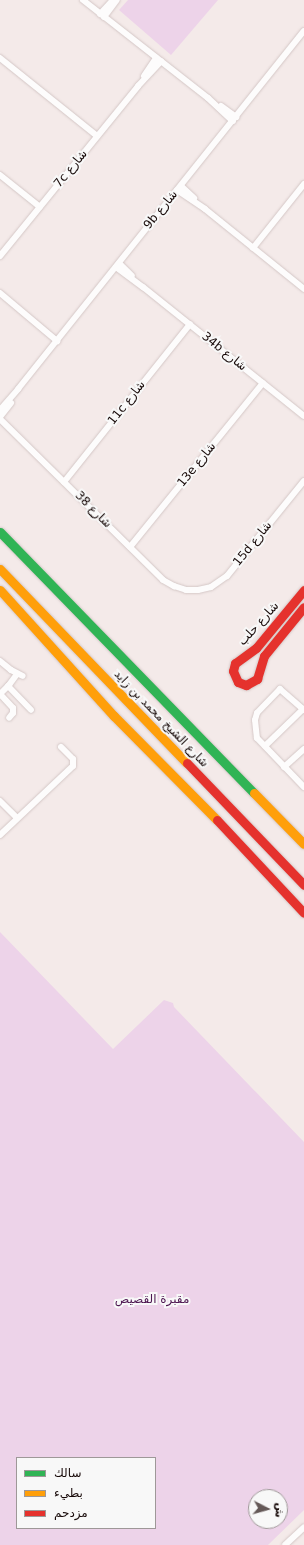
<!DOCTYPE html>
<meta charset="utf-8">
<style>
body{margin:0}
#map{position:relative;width:304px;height:1545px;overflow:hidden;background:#f4eae9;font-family:"DejaVu Sans","Noto Sans Arabic",sans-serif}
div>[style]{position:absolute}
.green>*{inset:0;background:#edd3e9}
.roads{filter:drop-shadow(0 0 1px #d4c7c6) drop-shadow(0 0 1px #d4c7c6)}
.street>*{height:6px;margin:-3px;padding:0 3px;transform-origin:3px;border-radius:3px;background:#fdfcfc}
.fast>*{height:9px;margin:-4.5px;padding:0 4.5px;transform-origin:4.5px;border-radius:4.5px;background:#30b455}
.slow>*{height:9px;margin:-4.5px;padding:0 4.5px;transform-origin:4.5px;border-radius:4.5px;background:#ff9f0a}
.jam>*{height:9px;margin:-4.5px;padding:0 4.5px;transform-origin:4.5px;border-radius:4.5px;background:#e5322d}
span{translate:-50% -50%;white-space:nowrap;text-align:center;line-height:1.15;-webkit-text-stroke:4px #f8f8f8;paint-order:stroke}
.street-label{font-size:12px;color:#170908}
.park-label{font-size:12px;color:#4e1752}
.legend{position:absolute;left:16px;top:1457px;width:140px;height:72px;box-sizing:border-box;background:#f8f8f8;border:1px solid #9e9898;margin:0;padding:5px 7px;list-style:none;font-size:12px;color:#170908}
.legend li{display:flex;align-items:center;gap:8px;height:20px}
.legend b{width:20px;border:1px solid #9e9898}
.north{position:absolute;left:248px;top:1489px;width:40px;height:40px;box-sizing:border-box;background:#f8f8f8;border:1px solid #9e9898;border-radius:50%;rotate:96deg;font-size:11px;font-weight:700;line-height:16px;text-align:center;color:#170908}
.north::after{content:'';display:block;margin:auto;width:14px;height:18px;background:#645857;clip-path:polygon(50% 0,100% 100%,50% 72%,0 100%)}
</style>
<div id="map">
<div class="green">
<div style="clip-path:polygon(128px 0,218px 0,171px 55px,119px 10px)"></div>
<div style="clip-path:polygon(evenodd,0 932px,113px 1049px,164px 1000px,173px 1003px,174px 1007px,304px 1142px,304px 1510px,268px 1545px,0 1545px,0 932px,17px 1458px,155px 1458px,155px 1528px,17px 1528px,17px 1458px,0 932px,256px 1497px,280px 1497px,280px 1521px,256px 1521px,256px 1497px)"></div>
</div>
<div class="roads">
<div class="street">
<div style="left:83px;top:0;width:159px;rotate:38.1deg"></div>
<div style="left:208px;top:98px;width:34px;rotate:43deg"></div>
<div style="left:100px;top:14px;width:19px;rotate:-47deg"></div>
<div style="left:104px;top:17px;width:21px;rotate:-53deg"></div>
<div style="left:0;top:58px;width:124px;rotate:38.8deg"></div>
<div style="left:144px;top:76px;width:22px;rotate:-56deg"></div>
<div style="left:221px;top:106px;width:19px;rotate:36deg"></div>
<div style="left:0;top:175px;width:51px;rotate:38.7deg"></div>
<div style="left:181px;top:186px;width:18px;rotate:43deg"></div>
<div style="left:177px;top:190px;width:34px;rotate:34deg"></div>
<div style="left:205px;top:209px;width:127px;rotate:38.9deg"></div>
<div style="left:253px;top:248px;width:82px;rotate:-51.4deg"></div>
<div style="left:0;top:256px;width:219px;rotate:-50.9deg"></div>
<div style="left:138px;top:86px;width:34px;rotate:-47deg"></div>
<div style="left:119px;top:263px;width:18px;rotate:45deg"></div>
<div style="left:116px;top:267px;width:34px;rotate:37deg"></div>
<div style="left:143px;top:287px;width:206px;rotate:38.7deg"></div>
<div style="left:0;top:293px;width:75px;rotate:40.1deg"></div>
<div style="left:0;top:410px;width:28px;rotate:-49deg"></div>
<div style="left:18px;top:389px;width:458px;rotate:-51.4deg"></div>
<div style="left:0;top:417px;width:18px;rotate:-52deg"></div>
<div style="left:0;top:419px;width:229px;rotate:44.6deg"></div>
<div style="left:163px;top:580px;width:13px;rotate:29deg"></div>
<div style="left:174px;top:586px;width:13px;rotate:18deg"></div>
<div style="left:186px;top:590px;width:12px"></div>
<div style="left:198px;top:590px;width:13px;rotate:-13deg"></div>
<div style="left:211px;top:587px;width:19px;rotate:-35deg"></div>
<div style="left:227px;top:576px;width:122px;rotate:-51deg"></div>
<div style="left:64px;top:482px;width:202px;rotate:-51.4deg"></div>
<div style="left:130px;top:547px;width:211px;rotate:-51deg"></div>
<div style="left:0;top:661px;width:14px;rotate:39deg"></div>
<div style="left:11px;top:670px;width:13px;rotate:27deg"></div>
<div style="left:8px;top:686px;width:33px;rotate:46deg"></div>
<div style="left:0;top:694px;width:19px;rotate:47deg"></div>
<div style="left:13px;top:708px;width:5px;rotate:90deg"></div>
<div style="left:13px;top:713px;width:6px;rotate:129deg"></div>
<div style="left:0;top:694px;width:13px;rotate:-45deg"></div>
<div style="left:9px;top:685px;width:14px;rotate:-54deg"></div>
<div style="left:304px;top:710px;width:32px;rotate:-139deg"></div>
<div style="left:280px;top:689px;width:33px;rotate:134deg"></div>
<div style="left:257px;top:713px;width:7px;rotate:106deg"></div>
<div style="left:255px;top:720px;width:18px;rotate:84deg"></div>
<div style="left:257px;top:738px;width:68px;rotate:46.2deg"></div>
<div style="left:265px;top:746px;width:53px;rotate:-44.2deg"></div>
<div style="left:284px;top:767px;width:27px;rotate:-42deg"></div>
<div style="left:0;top:801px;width:24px;rotate:45deg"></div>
<div style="left:0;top:835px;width:100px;rotate:-43.4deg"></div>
<div style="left:73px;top:766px;width:7px;rotate:-90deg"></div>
<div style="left:73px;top:759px;width:17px;rotate:-135deg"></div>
<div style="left:285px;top:1545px;width:26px;rotate:-43deg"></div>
</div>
<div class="fast">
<div style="left:0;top:532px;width:364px;rotate:45.8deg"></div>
</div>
<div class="slow">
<div style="left:0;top:569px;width:269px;rotate:46.1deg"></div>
<div style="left:0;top:590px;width:170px;rotate:47.9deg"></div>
<div style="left:114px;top:716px;width:146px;rotate:45.3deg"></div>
<div style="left:254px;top:793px;width:71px;rotate:45.6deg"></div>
</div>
<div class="jam">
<div style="left:304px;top:590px;width:75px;rotate:129.6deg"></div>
<div style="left:256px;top:648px;width:26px;rotate:144deg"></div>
<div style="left:235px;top:663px;width:8px;rotate:104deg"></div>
<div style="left:233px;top:671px;width:12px;rotate:66deg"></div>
<div style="left:238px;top:682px;width:9px;rotate:21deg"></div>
<div style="left:246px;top:685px;width:13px;rotate:-29deg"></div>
<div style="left:257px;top:679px;width:24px;rotate:-73deg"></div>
<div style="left:264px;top:656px;width:63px;rotate:-50.8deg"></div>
<div style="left:187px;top:763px;width:169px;rotate:46.2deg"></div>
<div style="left:217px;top:820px;width:127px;rotate:46.9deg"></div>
</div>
</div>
<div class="street-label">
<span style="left:71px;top:169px;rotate:-51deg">7c شارع</span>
<span style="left:161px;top:210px;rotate:-51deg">9b شارع</span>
<span style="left:224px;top:352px;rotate:39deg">34b شارع</span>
<span style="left:127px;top:403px;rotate:-52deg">11c شارع</span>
<span style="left:197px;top:465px;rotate:-51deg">13e شارع</span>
<span style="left:93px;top:510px;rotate:45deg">شارع 38</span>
<span style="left:253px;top:544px;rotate:-51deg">15d شارع</span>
<span style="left:259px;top:624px;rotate:-48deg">شارع حلب</span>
<span style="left:161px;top:719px;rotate:46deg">شارع الشيخ محمد بن زايد</span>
</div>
<div class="park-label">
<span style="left:152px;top:1300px">مقبرة القصيص</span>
</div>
<ul class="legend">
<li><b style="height:5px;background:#30b455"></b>سالك</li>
<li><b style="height:5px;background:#ff9f0a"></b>بطيء</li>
<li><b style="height:5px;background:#e5322d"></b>مزدحم</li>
</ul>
<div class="north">ش</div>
</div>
